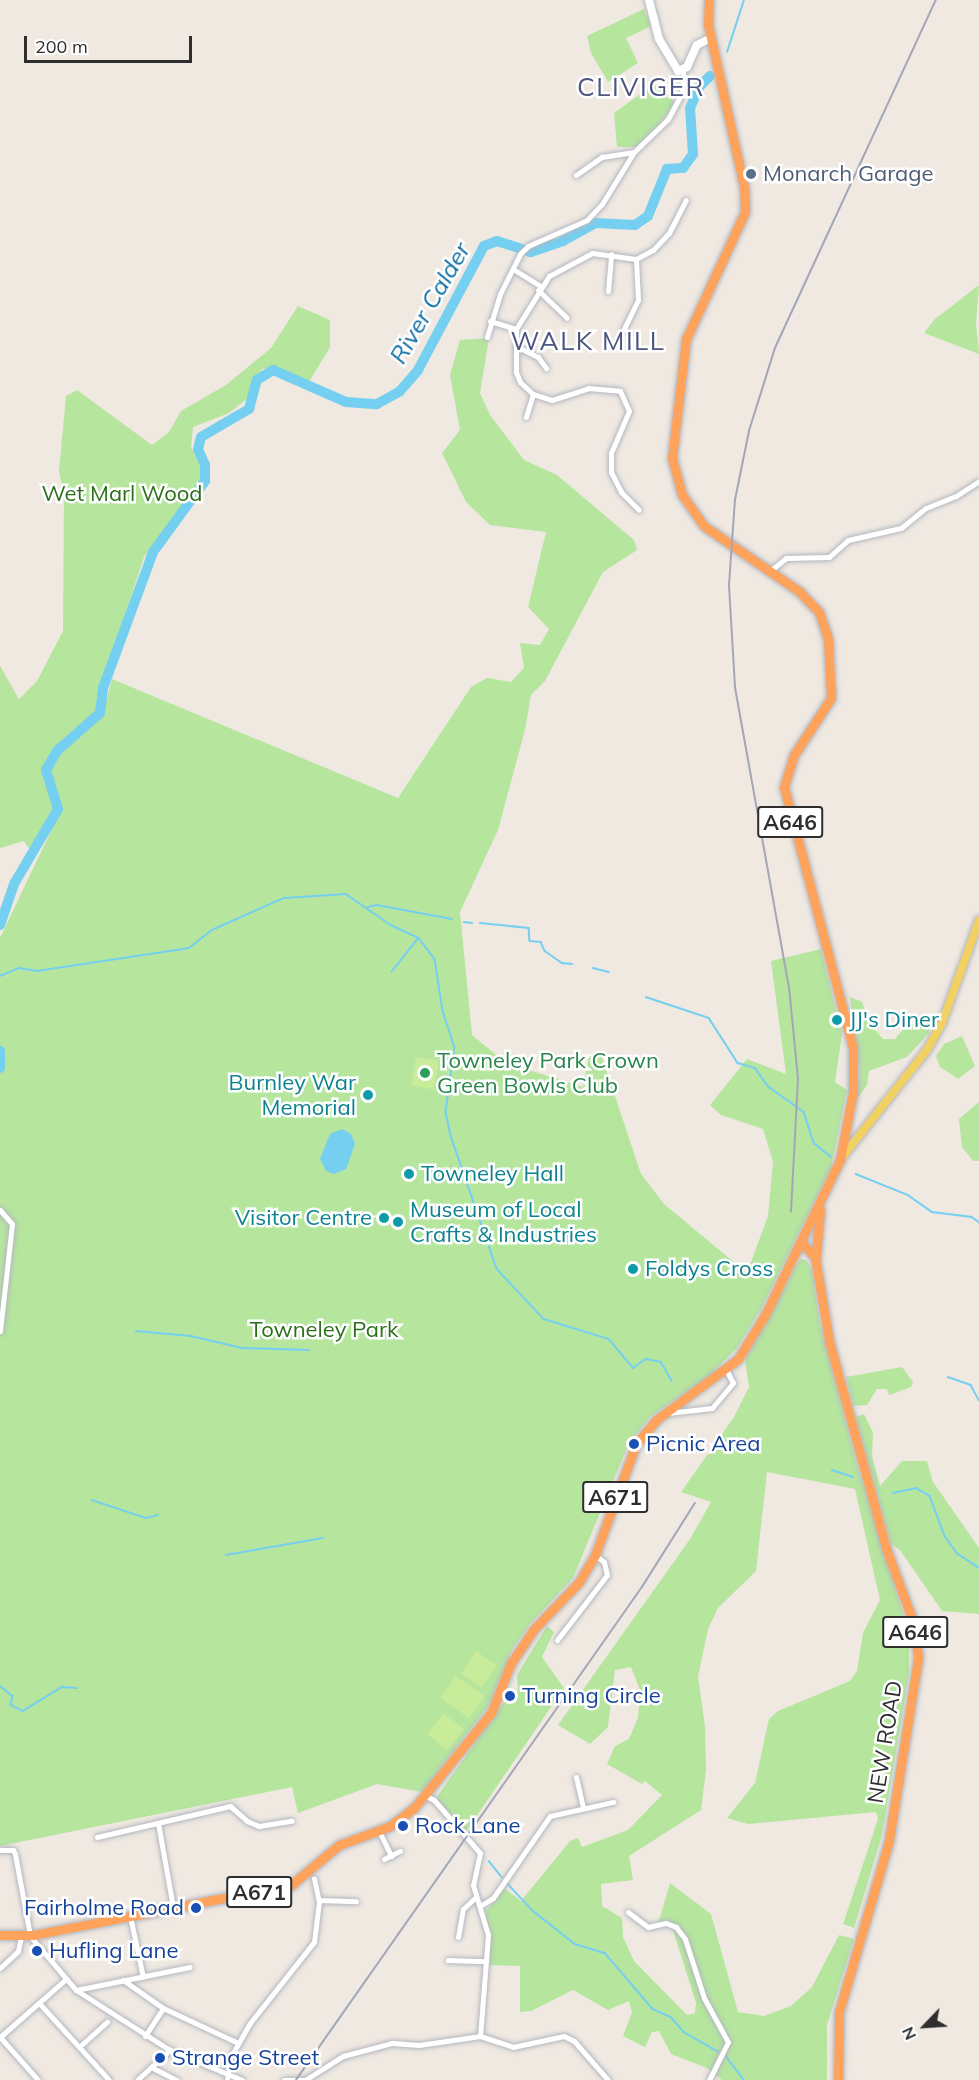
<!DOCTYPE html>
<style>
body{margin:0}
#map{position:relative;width:979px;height:2080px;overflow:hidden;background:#efe9e1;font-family:Mulish,sans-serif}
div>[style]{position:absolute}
.green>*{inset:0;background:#b6e59e}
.pitch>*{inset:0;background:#c9ec9a;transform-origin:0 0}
.water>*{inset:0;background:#75cff0}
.stream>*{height:1.5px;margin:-0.75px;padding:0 0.75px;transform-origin:0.75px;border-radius:0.75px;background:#75cff0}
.river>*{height:10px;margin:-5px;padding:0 5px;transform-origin:5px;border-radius:5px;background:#75cff0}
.roads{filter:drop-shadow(0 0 2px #b4b7c1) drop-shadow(0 0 2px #b4b7c1)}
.street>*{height:5px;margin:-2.5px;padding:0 2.5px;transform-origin:2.5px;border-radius:2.5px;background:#fff}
.secondary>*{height:8px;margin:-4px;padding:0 4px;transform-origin:4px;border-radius:4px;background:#fff}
.primary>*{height:8px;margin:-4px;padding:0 4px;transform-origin:4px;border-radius:4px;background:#f2d163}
.highway>*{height:9px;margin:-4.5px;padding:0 4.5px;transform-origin:4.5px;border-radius:4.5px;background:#ffa35c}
.rail>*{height:1.5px;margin:-0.75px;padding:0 0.75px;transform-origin:0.75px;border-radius:0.75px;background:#a3a6b8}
.dots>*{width:16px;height:16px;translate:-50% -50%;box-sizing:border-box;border:3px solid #fff;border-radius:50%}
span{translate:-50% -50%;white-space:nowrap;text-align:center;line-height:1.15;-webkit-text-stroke:5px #fff;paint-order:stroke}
.shield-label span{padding:2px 4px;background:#fff;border:2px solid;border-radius:4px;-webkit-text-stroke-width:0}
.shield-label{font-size:21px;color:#2e2e2e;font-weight:700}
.service-label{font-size:22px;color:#4e5e75}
.left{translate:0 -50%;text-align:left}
.park-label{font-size:22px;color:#2c6e1b}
.culture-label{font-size:22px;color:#0d838f}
.right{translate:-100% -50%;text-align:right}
.leisure-label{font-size:22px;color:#27864d}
.transit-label{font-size:22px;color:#164399}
.street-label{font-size:22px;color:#2e2e2e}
.water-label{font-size:24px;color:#0d6fa3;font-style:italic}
.quarter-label{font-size:26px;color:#4d5680;letter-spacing:1.5px}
.north{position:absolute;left:895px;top:1996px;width:60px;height:60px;-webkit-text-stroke:4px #fff;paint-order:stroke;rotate:245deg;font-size:16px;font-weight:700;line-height:24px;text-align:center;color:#2e2e2e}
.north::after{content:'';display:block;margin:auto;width:21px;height:27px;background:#2e2e2e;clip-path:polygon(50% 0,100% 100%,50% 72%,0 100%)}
.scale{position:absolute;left:24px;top:36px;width:168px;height:27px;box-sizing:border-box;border:3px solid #2e2e2e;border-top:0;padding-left:8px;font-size:18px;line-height:21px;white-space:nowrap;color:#2e2e2e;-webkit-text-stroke:4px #fff;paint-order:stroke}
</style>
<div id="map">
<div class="green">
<div style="clip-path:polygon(644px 9px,651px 26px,626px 38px,638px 63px,608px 82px,591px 53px,587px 36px)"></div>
<div style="clip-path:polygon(653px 85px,669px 94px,674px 103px,660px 124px,635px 147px,617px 147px,614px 113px)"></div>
<div style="clip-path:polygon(979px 285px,976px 323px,979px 354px,924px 333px,935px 319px)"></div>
<div style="clip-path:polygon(298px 306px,330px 320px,330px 347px,309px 382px,276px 368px,262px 369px,248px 398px,229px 413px,193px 427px,191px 447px,203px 471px,200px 486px,144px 557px,103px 681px,98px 712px,54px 749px,44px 770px,55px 809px,32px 853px,24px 841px,0 848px,0 666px,19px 699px,37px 681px,63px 631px,64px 494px,59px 471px,66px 396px,77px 390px,152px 445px,169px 432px,181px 411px,226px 385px,271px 348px)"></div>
<div style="clip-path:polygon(489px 338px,480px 393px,490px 415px,524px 460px,557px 475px,634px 540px,637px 550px,603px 572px,545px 681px,531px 695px,525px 730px,498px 830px,460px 912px,472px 1035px,506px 1063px,583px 1087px,589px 1056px,601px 1054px,641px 1174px,664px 1204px,747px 1273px,768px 1216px,773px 1162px,763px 1129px,721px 1115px,710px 1105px,747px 1059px,786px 1074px,771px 961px,821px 949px,842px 1034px,835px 1082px,847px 1090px,831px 1168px,760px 1311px,737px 1348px,708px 1377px,650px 1417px,629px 1443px,573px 1578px,530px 1624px,512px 1650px,487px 1708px,422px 1792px,377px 1784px,298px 1813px,292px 1787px,0 1846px,0 938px,61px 810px,49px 772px,58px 753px,103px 713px,112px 679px,398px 798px,471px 687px,487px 678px,511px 682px,524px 668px,520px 643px,540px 645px,549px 629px,528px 607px,546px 532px,490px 525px,466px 502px,442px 453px,460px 430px,450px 375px,460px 340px)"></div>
<div style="clip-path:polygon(850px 997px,862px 1002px,870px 1024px,883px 1039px,895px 1039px,905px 1027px,929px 1020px,929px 1033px,907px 1057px,869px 1071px,867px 1085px,857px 1099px,860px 1071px)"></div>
<div style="clip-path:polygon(962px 1036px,975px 1066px,958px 1079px,940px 1067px,936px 1056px,944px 1044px)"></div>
<div style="clip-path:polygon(979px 1102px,979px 1161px,973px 1161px,962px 1147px,959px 1119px)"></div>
<div style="clip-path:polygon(800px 1259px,806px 1260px,812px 1269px,820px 1324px,857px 1465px,909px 1633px,909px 1674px,882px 1835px,854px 1928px,843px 1924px,878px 1819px,876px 1812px,748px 1824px,727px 1818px,755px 1783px,769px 1719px,778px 1711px,850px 1681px,857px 1671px,863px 1633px,880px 1600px,855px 1489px,767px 1472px,756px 1571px,718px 1608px,708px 1629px,698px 1677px,705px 1726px,706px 1770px,701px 1810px,629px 1856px,633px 1880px,601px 1884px,602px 1906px,622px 1918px,623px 1937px,634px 1961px,687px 2015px,695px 2013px,696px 2003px,673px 1930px,659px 1921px,670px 1883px,711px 1914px,738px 2012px,764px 2016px,791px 2006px,812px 1987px,839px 1935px,854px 1939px,827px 2025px,827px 2080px,722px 2080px,707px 2068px,671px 2054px,659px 2031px,652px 2032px,645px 2047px,623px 2036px,632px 2012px,629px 2001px,608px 2010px,573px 1990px,531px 2011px,520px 2012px,520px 1966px,490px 1965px,486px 1911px,504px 1888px,521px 1901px,570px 1841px,578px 1838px,582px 1847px,628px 1830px,662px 1795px,645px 1781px,642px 1784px,607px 1764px,615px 1746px,629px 1739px,638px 1718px,640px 1690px,631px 1667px,615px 1670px,608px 1727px,590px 1744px,558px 1725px,690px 1539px,711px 1502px,681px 1492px,734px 1417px,749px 1387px,745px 1360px)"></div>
<div style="clip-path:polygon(902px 1367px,913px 1382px,911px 1387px,889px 1395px,887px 1389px,877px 1389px,867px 1405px,853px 1406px,846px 1377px)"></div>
<div style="clip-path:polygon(864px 1414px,873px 1433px,872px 1456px,880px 1486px,902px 1461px,927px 1461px,933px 1482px,979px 1548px,979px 1614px,942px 1611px,900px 1550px,891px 1544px,858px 1426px,856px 1417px)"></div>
<div style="clip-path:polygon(547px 1626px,554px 1632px,542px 1657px,564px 1688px,465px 1833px,436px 1798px,504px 1702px,518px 1691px,517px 1675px)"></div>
</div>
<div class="pitch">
<div style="left:416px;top:1057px;width:23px;height:29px;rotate:10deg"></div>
<div style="left:476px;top:1651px;width:25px;height:27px;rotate:34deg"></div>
<div style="left:456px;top:1676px;width:35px;height:27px;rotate:35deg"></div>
<div style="left:444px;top:1713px;width:26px;height:27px;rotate:39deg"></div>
</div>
<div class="water">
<div style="clip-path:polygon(342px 1129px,351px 1134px,355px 1144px,346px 1169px,334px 1174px,326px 1171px,320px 1159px,330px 1134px)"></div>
</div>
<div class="stream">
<div style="left:727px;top:52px;width:55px;rotate:-71.9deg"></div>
<div style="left:368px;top:907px;width:9px;rotate:-13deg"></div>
<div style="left:377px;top:905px;width:76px;rotate:10.6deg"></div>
<div style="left:464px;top:922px;width:8px;rotate:7deg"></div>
<div style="left:480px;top:923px;width:49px;rotate:5.8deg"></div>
<div style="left:529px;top:928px;width:13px;rotate:86deg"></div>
<div style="left:530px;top:941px;width:11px;rotate:5deg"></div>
<div style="left:541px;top:942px;width:10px;rotate:66deg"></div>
<div style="left:545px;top:951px;width:21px;rotate:35deg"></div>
<div style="left:562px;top:963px;width:10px;rotate:6deg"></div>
<div style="left:419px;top:938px;width:26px;rotate:53deg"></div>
<div style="left:435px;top:959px;width:53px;rotate:81.3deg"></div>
<div style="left:443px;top:1011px;width:38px;rotate:72deg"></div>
<div style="left:455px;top:1047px;width:66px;rotate:97.9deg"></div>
<div style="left:446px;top:1112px;width:25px;rotate:78deg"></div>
<div style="left:451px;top:1136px;width:141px;rotate:70.9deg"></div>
<div style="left:497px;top:1269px;width:69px;rotate:46.8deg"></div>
<div style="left:544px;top:1319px;width:68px;rotate:17.1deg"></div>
<div style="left:609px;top:1339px;width:38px;rotate:50deg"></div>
<div style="left:633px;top:1368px;width:16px;rotate:-35deg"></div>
<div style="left:646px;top:1359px;width:15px;rotate:11deg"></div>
<div style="left:661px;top:1362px;width:22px;rotate:60deg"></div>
<div style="left:593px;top:968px;width:16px;rotate:14deg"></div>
<div style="left:0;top:976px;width:21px;rotate:-23deg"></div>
<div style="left:19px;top:968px;width:18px;rotate:9deg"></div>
<div style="left:37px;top:971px;width:154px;rotate:-8.6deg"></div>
<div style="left:189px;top:948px;width:29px;rotate:-38deg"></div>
<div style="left:212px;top:930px;width:79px;rotate:-24deg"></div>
<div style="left:284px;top:898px;width:62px;rotate:-3.7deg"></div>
<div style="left:346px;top:894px;width:55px;rotate:34.6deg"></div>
<div style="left:391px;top:925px;width:31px;rotate:25deg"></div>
<div style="left:419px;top:938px;width:43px;rotate:128.5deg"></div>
<div style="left:646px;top:997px;width:66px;rotate:18.4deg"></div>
<div style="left:709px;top:1018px;width:54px;rotate:57.2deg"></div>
<div style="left:738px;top:1063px;width:18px;rotate:16deg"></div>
<div style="left:755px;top:1068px;width:24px;rotate:54deg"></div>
<div style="left:769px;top:1087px;width:43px;rotate:35.5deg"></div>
<div style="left:804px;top:1112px;width:33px;rotate:72deg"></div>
<div style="left:814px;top:1143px;width:22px;rotate:39deg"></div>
<div style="left:856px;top:1174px;width:56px;rotate:22deg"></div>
<div style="left:908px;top:1195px;width:29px;rotate:35deg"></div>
<div style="left:932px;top:1212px;width:40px;rotate:7.1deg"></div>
<div style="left:972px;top:1217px;width:9px;rotate:36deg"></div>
<div style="left:136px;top:1331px;width:55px;rotate:5.2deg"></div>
<div style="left:191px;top:1336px;width:52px;rotate:13.2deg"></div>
<div style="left:242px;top:1348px;width:67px;rotate:1.7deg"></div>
<div style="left:948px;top:1377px;width:24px;rotate:19deg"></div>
<div style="left:971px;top:1385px;width:17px;rotate:62deg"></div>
<div style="left:832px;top:1470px;width:22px;rotate:18deg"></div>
<div style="left:893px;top:1493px;width:24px;rotate:-12deg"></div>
<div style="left:916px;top:1488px;width:16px;rotate:30deg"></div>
<div style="left:930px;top:1496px;width:43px;rotate:69.4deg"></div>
<div style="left:945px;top:1536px;width:21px;rotate:55deg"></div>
<div style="left:957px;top:1553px;width:27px;rotate:34deg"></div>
<div style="left:92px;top:1500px;width:57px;rotate:18.4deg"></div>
<div style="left:146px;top:1518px;width:12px;rotate:-14deg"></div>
<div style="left:226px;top:1555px;width:98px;rotate:-9.9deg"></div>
<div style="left:0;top:1686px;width:16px;rotate:38deg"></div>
<div style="left:13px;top:1696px;width:9px;rotate:103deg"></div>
<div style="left:11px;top:1705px;width:13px;rotate:27deg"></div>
<div style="left:23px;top:1711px;width:46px;rotate:-31.6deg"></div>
<div style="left:62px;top:1687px;width:15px;rotate:4deg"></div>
<div style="left:489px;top:1861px;width:21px;rotate:51deg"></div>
<div style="left:508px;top:1884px;width:35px;rotate:47deg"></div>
<div style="left:532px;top:1910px;width:55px;rotate:38.3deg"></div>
<div style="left:575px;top:1944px;width:31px;rotate:17deg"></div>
<div style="left:605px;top:1953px;width:74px;rotate:49.4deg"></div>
<div style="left:653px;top:2009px;width:20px;rotate:24deg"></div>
<div style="left:671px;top:2017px;width:20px;rotate:49deg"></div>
<div style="left:684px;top:2032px;width:39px;rotate:30deg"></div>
<div style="left:726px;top:2056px;width:30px;rotate:53deg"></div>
</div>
<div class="river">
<div style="left:0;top:925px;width:43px;rotate:-71.1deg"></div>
<div style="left:14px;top:884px;width:87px;rotate:-59.6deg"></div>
<div style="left:58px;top:809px;width:41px;rotate:-107.1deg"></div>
<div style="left:46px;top:770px;width:22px;rotate:-60deg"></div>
<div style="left:57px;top:751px;width:57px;rotate:-41.5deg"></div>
<div style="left:100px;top:713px;width:25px;rotate:-83deg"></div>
<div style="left:103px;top:688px;width:145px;rotate:-69.8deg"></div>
<div style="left:153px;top:552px;width:88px;rotate:-53.8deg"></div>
<div style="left:205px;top:481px;width:16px;rotate:-90deg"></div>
<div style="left:205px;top:465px;width:17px;rotate:-114deg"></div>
<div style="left:198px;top:449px;width:12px;rotate:-76deg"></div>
<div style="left:201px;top:437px;width:56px;rotate:-30.3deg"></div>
<div style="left:249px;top:409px;width:30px;rotate:-75deg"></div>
<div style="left:257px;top:380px;width:19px;rotate:-32deg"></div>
<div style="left:273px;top:370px;width:80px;rotate:23.7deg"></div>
<div style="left:346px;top:402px;width:31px;rotate:4deg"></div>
<div style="left:377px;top:404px;width:26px;rotate:-29deg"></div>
<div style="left:400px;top:391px;width:28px;rotate:-49deg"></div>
<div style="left:418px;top:370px;width:140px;rotate:-62deg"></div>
<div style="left:484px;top:246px;width:14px;rotate:-21deg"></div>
<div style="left:497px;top:241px;width:36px;rotate:18deg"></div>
<div style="left:531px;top:252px;width:34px;rotate:-19deg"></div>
<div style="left:563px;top:241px;width:37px;rotate:-29deg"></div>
<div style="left:595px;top:223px;width:40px;rotate:2.9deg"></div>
<div style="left:635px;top:225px;width:16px;rotate:-35deg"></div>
<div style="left:648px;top:216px;width:51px;rotate:-68deg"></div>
<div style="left:667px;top:169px;width:16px;rotate:-4deg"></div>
<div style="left:683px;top:168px;width:17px;rotate:-54deg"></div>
<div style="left:693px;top:154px;width:46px;rotate:-93.7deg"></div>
<div style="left:690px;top:108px;width:24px;rotate:-66deg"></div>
<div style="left:700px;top:86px;width:14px;rotate:-45deg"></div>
<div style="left:0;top:1051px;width:17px;rotate:90deg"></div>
</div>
<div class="roads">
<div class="street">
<div style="left:576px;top:175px;width:32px;rotate:-35deg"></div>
<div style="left:602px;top:157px;width:32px;rotate:-9deg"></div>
<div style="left:636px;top:259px;width:19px;rotate:-28deg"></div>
<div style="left:653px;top:250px;width:23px;rotate:-47deg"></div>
<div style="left:669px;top:233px;width:37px;rotate:-63deg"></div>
<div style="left:513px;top:269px;width:32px;rotate:32deg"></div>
<div style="left:538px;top:290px;width:40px;rotate:44deg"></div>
<div style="left:608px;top:291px;width:37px;rotate:-85deg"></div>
<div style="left:490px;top:321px;width:27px;rotate:17deg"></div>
<div style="left:516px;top:329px;width:43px;rotate:90deg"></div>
<div style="left:516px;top:372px;width:11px;rotate:68deg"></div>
<div style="left:520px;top:382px;width:18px;rotate:43deg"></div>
<div style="left:533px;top:394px;width:20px;rotate:18deg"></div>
<div style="left:552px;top:400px;width:38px;rotate:-18deg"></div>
<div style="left:588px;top:388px;width:32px;rotate:5deg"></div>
<div style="left:620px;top:391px;width:22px;rotate:66deg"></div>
<div style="left:629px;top:411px;width:46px;rotate:113.2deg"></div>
<div style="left:611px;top:453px;width:19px;rotate:90deg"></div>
<div style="left:611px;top:472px;width:22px;rotate:63deg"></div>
<div style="left:621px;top:492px;width:25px;rotate:45deg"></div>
<div style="left:516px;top:329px;width:62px;rotate:-58.1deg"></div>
<div style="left:549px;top:276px;width:49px;rotate:-28.1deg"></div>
<div style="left:592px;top:253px;width:44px;rotate:7.8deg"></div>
<div style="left:636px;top:259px;width:41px;rotate:87.2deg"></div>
<div style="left:638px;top:300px;width:34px;rotate:116deg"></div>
<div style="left:487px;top:337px;width:45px;rotate:-73.2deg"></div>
<div style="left:500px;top:294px;width:45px;rotate:-63.4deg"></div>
<div style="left:520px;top:254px;width:11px;rotate:-45deg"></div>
<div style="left:528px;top:246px;width:64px;rotate:-23.8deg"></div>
<div style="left:587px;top:220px;width:22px;rotate:-47deg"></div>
<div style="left:602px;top:204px;width:61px;rotate:-58.4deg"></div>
<div style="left:634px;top:152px;width:47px;rotate:-44.1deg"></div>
<div style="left:668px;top:119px;width:30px;rotate:-62deg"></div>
<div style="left:682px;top:93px;width:22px;rotate:-87deg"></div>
<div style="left:516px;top:346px;width:25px;rotate:27deg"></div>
<div style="left:538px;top:357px;width:14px;rotate:54deg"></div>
<div style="left:526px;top:417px;width:24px;rotate:-73deg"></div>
<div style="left:770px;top:571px;width:21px;rotate:-39deg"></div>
<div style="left:786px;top:558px;width:43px;rotate:-1.3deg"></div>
<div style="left:829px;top:557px;width:25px;rotate:-42deg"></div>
<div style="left:848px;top:540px;width:54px;rotate:-12.8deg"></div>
<div style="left:901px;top:528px;width:32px;rotate:-39deg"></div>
<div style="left:926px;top:508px;width:32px;rotate:-22deg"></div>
<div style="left:956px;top:496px;width:27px;rotate:-33deg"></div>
<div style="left:0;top:1210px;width:18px;rotate:49deg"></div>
<div style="left:12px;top:1224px;width:108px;rotate:96.4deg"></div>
<div style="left:668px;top:1413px;width:44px;rotate:-6.5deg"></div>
<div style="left:712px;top:1408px;width:33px;rotate:-50deg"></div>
<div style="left:733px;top:1383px;width:16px;rotate:-117deg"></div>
<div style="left:557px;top:1640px;width:82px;rotate:-52.4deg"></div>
<div style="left:607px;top:1575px;width:13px;rotate:-103deg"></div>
<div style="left:604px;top:1562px;width:11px;rotate:-142deg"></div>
<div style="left:576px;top:1777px;width:31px;rotate:77deg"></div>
<div style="left:426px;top:1796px;width:9px;rotate:27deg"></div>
<div style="left:434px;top:1800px;width:70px;rotate:49deg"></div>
<div style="left:480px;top:1853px;width:33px;rotate:102deg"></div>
<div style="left:473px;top:1885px;width:52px;rotate:73.3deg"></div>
<div style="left:488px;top:1935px;width:101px;rotate:94.5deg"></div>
<div style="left:158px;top:1823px;width:85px;rotate:79.9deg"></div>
<div style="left:379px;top:1831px;width:28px;rotate:64deg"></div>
<div style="left:97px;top:1837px;width:137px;rotate:-13.1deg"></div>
<div style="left:230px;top:1806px;width:23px;rotate:41deg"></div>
<div style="left:247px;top:1821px;width:13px;rotate:23deg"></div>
<div style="left:259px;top:1826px;width:33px;rotate:-9deg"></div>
<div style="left:0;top:1850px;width:13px"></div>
<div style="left:13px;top:1850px;width:4px;rotate:63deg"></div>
<div style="left:15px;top:1854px;width:83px;rotate:79.6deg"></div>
<div style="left:30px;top:1936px;width:71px;rotate:49.6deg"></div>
<div style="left:76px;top:1990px;width:112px;rotate:32.6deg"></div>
<div style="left:170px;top:2050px;width:78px;rotate:22.6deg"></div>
<div style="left:384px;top:1859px;width:18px;rotate:-27deg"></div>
<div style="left:319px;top:1900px;width:37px;rotate:2deg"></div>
<div style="left:480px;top:1906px;width:15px;rotate:-32deg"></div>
<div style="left:493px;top:1898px;width:100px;rotate:-55.2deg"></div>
<div style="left:550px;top:1816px;width:65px;rotate:-12.5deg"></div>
<div style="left:628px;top:1912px;width:25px;rotate:37deg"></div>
<div style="left:648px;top:1927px;width:18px;rotate:-13deg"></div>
<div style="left:666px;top:1923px;width:11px;rotate:22deg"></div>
<div style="left:676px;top:1927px;width:15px;rotate:53deg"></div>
<div style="left:685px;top:1939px;width:62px;rotate:72.1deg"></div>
<div style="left:704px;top:1998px;width:50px;rotate:61.4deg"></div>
<div style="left:728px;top:2042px;width:42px;rotate:116.6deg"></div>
<div style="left:130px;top:1916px;width:62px;rotate:78deg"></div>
<div style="left:458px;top:1937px;width:28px;rotate:-80deg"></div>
<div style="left:463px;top:1909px;width:18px;rotate:-43deg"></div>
<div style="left:448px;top:1960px;width:38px;rotate:2deg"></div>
<div style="left:0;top:1968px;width:25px;rotate:-43deg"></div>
<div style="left:18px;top:1951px;width:14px;rotate:-78deg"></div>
<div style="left:123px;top:1980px;width:49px;rotate:35deg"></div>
<div style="left:163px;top:2008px;width:83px;rotate:25deg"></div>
<div style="left:76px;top:1990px;width:116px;rotate:-11.4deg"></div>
<div style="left:39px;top:2003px;width:104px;rotate:47.7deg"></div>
<div style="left:145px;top:2036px;width:33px;rotate:-57deg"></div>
<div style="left:0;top:2037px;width:88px;rotate:-41.3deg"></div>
<div style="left:0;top:2037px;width:57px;rotate:48.5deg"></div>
<div style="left:79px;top:2047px;width:38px;rotate:-42deg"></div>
<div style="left:151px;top:2067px;width:29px;rotate:27deg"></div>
<div style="left:137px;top:2080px;width:45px;rotate:-42.3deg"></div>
<div style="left:227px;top:2080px;width:22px;rotate:-82deg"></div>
<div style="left:230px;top:2058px;width:40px;rotate:-60.3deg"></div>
<div style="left:250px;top:2023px;width:103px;rotate:-51.7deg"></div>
<div style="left:314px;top:1942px;width:40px;rotate:-82.9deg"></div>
<div style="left:319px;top:1902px;width:24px;rotate:-102deg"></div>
<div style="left:284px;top:2080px;width:21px"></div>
<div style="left:305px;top:2080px;width:45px;rotate:-32.3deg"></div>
<div style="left:343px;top:2056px;width:51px;rotate:-14.9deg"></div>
<div style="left:392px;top:2043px;width:27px;rotate:4deg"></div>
<div style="left:419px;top:2045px;width:62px;rotate:-8.4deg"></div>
<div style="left:480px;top:2036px;width:35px;rotate:18deg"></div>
<div style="left:513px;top:2047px;width:52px;rotate:-12.2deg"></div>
<div style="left:564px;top:2036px;width:11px;rotate:27deg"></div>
<div style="left:574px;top:2041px;width:52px;rotate:48.9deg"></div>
</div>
<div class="secondary">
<div style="left:649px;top:0;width:40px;rotate:75.6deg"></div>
<div style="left:659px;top:39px;width:37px;rotate:59deg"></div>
<div style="left:678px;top:71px;width:10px;rotate:-24deg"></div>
<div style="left:687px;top:67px;width:24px;rotate:-66deg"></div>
<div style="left:697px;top:45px;width:16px;rotate:-27deg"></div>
</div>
<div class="primary">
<div style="left:840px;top:1160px;width:140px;rotate:-51.7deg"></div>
<div style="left:927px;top:1050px;width:31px;rotate:-61deg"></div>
<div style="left:942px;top:1023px;width:109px;rotate:-70.1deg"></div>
</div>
<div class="highway">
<div style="left:802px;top:1243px;width:19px;rotate:47deg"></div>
<div style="left:815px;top:1257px;width:85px;rotate:80.5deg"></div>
<div style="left:829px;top:1341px;width:218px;rotate:74.6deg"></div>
<div style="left:887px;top:1551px;width:78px;rotate:69.7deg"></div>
<div style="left:914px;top:1624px;width:35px;rotate:83deg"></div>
<div style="left:918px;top:1659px;width:184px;rotate:99.1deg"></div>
<div style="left:889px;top:1841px;width:178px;rotate:106.3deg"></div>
<div style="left:839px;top:2012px;width:68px;rotate:90.8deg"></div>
<div style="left:816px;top:1256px;width:46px;rotate:-85deg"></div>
<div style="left:0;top:1935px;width:33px"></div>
<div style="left:33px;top:1935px;width:263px;rotate:-11deg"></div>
<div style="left:291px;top:1885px;width:62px;rotate:-39.8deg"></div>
<div style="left:339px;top:1845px;width:54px;rotate:-20.4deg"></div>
<div style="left:390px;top:1826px;width:30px;rotate:-37deg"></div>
<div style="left:414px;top:1808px;width:122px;rotate:-51deg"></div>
<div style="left:491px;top:1713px;width:54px;rotate:-68.2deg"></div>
<div style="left:511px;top:1663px;width:41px;rotate:-55.9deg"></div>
<div style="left:534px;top:1629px;width:65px;rotate:-46.2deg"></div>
<div style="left:579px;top:1582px;width:31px;rotate:-59deg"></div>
<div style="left:595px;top:1555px;width:118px;rotate:-69.7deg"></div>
<div style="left:636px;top:1444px;width:31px;rotate:-50deg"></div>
<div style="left:656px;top:1420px;width:102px;rotate:-36.6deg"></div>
<div style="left:738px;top:1359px;width:52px;rotate:-58.5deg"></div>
<div style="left:765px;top:1315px;width:172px;rotate:-64.2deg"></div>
<div style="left:840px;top:1160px;width:69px;rotate:-79.2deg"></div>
<div style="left:853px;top:1092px;width:44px;rotate:-90deg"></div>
<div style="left:853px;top:1048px;width:270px;rotate:-104.8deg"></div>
<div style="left:784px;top:787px;width:34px;rotate:-73deg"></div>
<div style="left:794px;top:755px;width:68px;rotate:-57deg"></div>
<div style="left:831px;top:698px;width:59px;rotate:-92.9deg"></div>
<div style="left:828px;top:639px;width:28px;rotate:-108deg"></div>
<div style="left:819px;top:612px;width:28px;rotate:-134deg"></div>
<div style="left:800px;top:592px;width:116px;rotate:-145.5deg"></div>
<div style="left:704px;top:526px;width:38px;rotate:-125deg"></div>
<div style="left:682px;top:495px;width:38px;rotate:-105deg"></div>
<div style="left:672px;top:458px;width:120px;rotate:-83.3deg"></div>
<div style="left:686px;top:339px;width:140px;rotate:-65.1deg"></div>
<div style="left:745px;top:212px;width:25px;rotate:-92deg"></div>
<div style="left:744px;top:187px;width:166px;rotate:-102.5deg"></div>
<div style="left:708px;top:25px;width:25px;rotate:-88deg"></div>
</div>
</div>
<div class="rail">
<div style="left:791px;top:1212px;width:133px;rotate:-87deg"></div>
<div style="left:798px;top:1079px;width:91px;rotate:-95.6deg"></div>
<div style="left:789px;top:988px;width:306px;rotate:-100.2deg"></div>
<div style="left:735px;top:687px;width:102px;rotate:-93.4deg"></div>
<div style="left:729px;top:585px;width:85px;rotate:-86deg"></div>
<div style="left:735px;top:500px;width:70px;rotate:-78.5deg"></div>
<div style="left:749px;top:431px;width:87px;rotate:-72.6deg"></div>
<div style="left:775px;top:348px;width:383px;rotate:-65.2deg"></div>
<div style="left:296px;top:2080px;width:602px;rotate:-54.94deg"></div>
<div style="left:642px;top:1587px;width:99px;rotate:-57.8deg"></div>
</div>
<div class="dots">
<div style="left:751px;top:174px;background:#5c6f8a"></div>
<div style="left:837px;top:1020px;background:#0f9aa8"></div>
<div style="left:425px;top:1073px;background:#2e9e5b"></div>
<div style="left:368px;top:1095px;background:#0f9aa8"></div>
<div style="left:409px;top:1174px;background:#0f9aa8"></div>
<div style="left:384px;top:1218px;background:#0f9aa8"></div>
<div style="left:398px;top:1222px;background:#0f9aa8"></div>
<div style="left:633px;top:1269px;background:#0f9aa8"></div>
<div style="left:634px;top:1444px;background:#1a4fb4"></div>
<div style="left:510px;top:1696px;background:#1a4fb4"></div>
<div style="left:403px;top:1826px;background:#1a4fb4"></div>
<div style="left:196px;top:1908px;background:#1a4fb4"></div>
<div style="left:37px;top:1951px;background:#1a4fb4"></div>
<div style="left:160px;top:2058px;background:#1a4fb4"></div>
</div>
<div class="shield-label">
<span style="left:790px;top:822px">A646</span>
<span style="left:615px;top:1497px">A671</span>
<span style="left:915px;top:1632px">A646</span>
<span style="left:259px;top:1892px">A671</span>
</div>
<div class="service-label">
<span class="left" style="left:763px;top:174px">Monarch Garage</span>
</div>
<div class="park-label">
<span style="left:122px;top:494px">Wet Marl Wood</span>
<span style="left:324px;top:1330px">Towneley Park</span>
</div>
<div class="culture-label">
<span class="left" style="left:849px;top:1020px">JJ's Diner</span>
<span class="right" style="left:356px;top:1095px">Burnley War<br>Memorial</span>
<span class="left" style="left:421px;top:1174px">Towneley Hall</span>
<span class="left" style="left:410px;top:1222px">Museum of Local<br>Crafts &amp; Industries</span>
<span class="right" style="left:372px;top:1218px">Visitor Centre</span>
<span class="left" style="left:645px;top:1269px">Foldys Cross</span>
</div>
<div class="leisure-label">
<span class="left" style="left:437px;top:1073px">Towneley Park Crown<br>Green Bowls Club</span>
</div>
<div class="transit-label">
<span class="left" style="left:646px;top:1444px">Picnic Area</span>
<span class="left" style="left:522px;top:1696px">Turning Circle</span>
<span class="left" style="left:415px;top:1826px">Rock Lane</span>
<span class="right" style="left:184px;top:1908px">Fairholme Road</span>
<span class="left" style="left:49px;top:1951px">Hufling Lane</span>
<span class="left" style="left:172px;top:2058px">Strange Street</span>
</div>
<div class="street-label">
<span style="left:885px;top:1742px;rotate:-81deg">NEW ROAD</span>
</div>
<div class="water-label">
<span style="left:430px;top:303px;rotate:-60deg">River Calder</span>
</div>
<div class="quarter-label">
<span style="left:641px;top:87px">CLIVIGER</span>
<span style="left:588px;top:341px">WALK MILL</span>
</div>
<div class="north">N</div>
<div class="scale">200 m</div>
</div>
